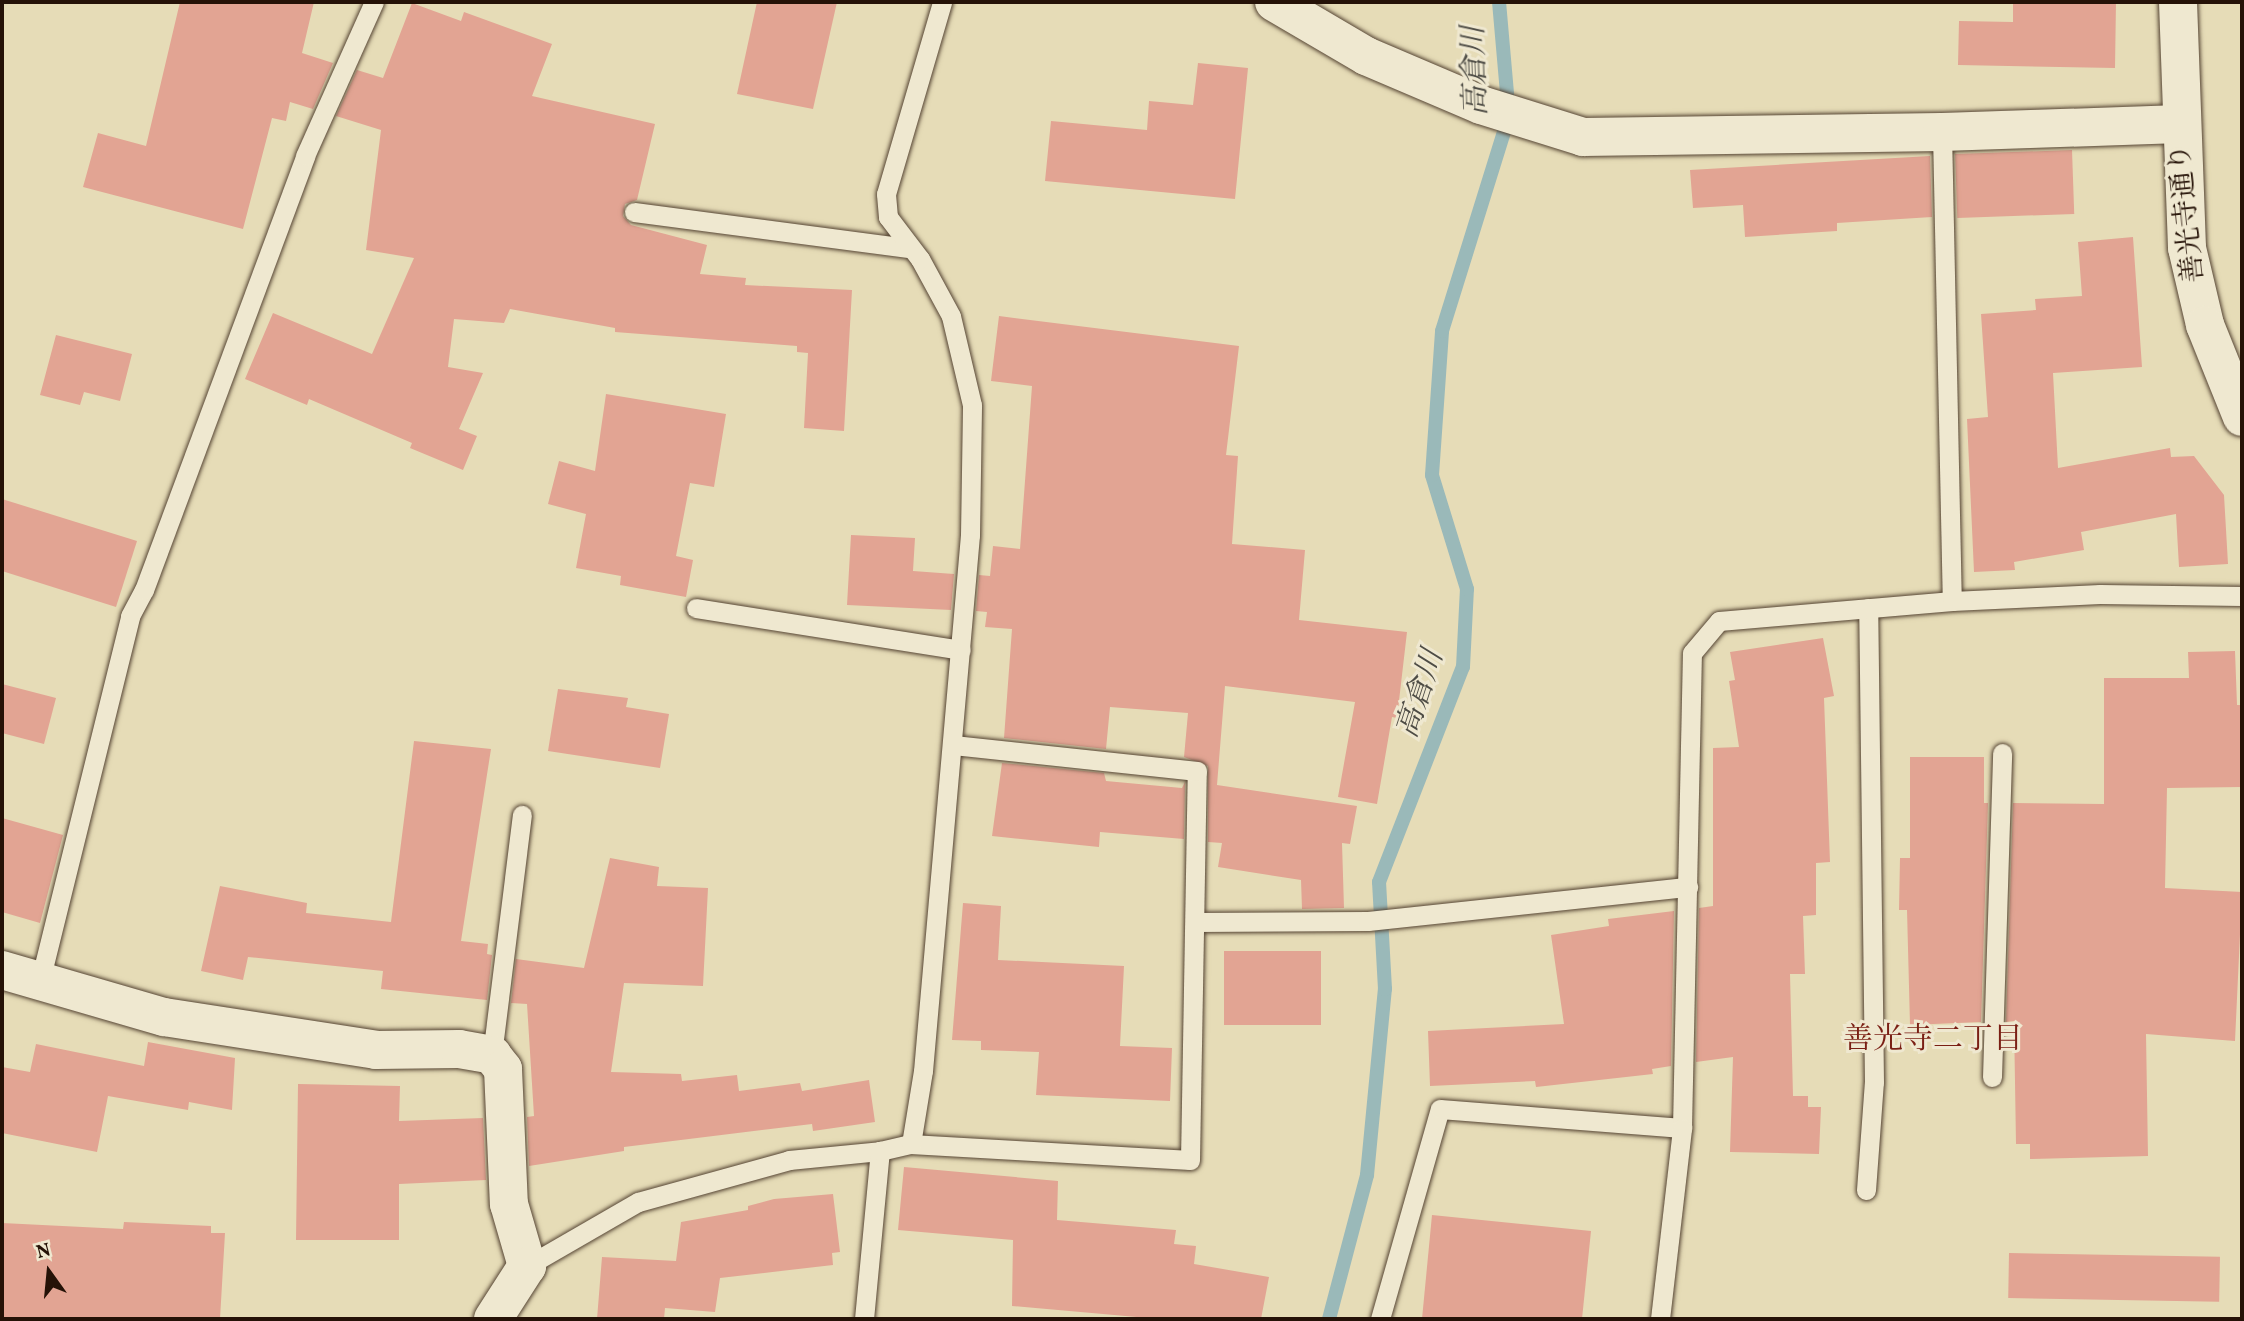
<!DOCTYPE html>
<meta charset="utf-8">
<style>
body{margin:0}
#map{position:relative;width:2244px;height:1321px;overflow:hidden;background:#e6dcb7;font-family:Vollkorn,"Noto Serif JP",serif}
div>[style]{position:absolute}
.stream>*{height:14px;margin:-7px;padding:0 7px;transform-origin:7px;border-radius:7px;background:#9ab9b9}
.building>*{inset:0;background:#e2a493;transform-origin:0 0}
.roads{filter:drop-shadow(0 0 2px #543) drop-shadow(0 0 2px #543)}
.lane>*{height:19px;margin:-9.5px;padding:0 9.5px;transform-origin:9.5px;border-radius:9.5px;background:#efe8d0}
.street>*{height:38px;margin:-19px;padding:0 19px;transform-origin:19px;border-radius:19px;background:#efe8d0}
.secondary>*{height:38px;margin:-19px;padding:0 19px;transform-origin:19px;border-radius:19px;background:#efe8d0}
span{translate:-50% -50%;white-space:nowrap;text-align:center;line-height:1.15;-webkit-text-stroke:6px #efe8d0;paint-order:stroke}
.street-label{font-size:28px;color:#251207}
.water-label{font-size:30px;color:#4e4c45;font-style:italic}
.neighbourhood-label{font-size:30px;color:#7a1f14}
.frame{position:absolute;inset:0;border:4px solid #251207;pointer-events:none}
.north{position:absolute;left:14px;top:1237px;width:70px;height:70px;-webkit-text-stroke:5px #efe8d0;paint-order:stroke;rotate:345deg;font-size:19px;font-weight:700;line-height:28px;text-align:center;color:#251207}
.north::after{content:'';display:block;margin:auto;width:24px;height:32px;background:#251207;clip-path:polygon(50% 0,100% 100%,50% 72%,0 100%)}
</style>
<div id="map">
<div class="stream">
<div style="left:1329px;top:1319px;width:149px;rotate:-75.2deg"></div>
<div style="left:1367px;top:1175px;width:187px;rotate:-84.5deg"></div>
<div style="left:1385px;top:989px;width:107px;rotate:-93.2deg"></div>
<div style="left:1379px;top:882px;width:231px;rotate:-68.7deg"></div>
<div style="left:1463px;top:667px;width:78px;rotate:-87.1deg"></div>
<div style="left:1467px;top:589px;width:119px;rotate:-107.1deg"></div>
<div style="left:1432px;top:475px;width:144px;rotate:-86deg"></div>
<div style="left:1442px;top:331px;width:225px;rotate:-72.7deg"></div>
<div style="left:1509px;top:116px;width:114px;rotate:-95deg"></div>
</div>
<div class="building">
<div style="clip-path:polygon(180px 2px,314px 2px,302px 53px,333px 63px,313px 109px,290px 102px,286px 121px,272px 118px,243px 229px,83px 187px,98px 133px,146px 146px)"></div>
<div style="clip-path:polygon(757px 2px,837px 2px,813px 109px,737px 94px)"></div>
<div style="clip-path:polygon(2013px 2px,2116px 2px,2115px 68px,1958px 65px,1959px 21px,2013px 22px)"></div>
<div style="clip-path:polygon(412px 3px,461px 21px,464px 12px,552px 44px,532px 96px,655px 124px,637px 200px,625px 204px,623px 216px,631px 225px,707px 245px,700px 274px,746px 278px,745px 285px,852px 290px,844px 431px,804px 428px,808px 353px,797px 352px,797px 346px,615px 332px,615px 328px,510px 309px,504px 323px,454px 319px,448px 367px,483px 373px,459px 429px,477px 436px,463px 470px,410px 448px,412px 443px,309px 399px,307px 405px,245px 379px,273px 313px,372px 354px,414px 258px,366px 250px,381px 130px,336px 116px,357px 70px,383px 78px)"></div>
<div style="clip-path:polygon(1198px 63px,1248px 68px,1235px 199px,1045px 181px,1051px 121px,1147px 130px,1149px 101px,1193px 105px)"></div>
<div style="left:2072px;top:150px;width:64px;height:117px;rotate:88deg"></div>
<div style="clip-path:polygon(1930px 156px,1932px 217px,1837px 223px,1837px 231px,1745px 237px,1743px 205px,1693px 208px,1690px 170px)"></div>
<div style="clip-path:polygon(2133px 237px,2142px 367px,2053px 373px,2058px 468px,2170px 448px,2171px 457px,2194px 456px,2224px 495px,2228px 564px,2179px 567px,2176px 514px,2081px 532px,2084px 550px,2014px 562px,2015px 570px,1974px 572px,1967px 419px,1988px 417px,1981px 314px,2036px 310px,2035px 299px,2082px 296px,2078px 242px)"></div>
<div style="clip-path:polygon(999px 316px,1239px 346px,1226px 455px,1238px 456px,1232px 544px,1305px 550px,1299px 620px,1407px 632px,1397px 718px,1392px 717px,1377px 804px,1338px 797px,1355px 702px,1225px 686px,1217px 785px,1357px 806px,1350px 844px,1342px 843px,1344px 908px,1302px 909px,1301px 880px,1218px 867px,1222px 843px,1208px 842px,1208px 766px,1184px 757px,1188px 713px,1110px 707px,1106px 749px,1004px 738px,1012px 629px,985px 627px,987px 612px,976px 611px,979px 575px,990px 576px,993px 546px,1020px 549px,1032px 386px,991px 381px)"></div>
<div style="clip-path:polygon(56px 335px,132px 354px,120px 401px,84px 392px,80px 405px,40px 395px)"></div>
<div style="clip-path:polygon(606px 394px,726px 414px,714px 487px,690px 483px,676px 556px,693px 560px,686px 597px,620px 585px,621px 576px,576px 568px,586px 514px,548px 504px,559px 461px,595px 471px)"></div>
<div style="clip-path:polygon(2px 499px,137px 541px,116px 607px,2px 571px)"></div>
<div style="clip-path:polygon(851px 535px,915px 538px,913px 571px,954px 574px,951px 610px,847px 605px)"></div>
<div style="clip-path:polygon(1823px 638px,1834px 696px,1824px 698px,1830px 862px,1816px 863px,1816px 915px,1803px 916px,1805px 974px,1790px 974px,1793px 1096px,1808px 1096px,1808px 1107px,1821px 1107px,1819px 1154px,1730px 1152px,1733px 1057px,1696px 1062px,1699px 908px,1713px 906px,1713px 748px,1739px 747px,1729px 681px,1735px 680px,1730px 652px)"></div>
<div style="clip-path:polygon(2235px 651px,2237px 705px,2242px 705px,2242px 787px,2167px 788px,2165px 888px,2242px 892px,2235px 1041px,2146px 1034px,2148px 1156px,2030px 1159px,2030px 1144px,2016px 1144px,2014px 1021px,2006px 1022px,2013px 803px,2104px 804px,2104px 678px,2189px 678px,2188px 652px)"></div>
<div style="clip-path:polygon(2px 684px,56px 698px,44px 744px,2px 733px)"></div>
<div style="clip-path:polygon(558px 689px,628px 698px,626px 707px,669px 714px,660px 768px,548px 751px)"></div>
<div style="clip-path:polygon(414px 741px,491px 749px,461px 941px,488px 944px,487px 954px,492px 955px,487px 1000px,381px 989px,383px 971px,248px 957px,243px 980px,201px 971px,220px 886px,307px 903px,306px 913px,391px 922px)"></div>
<div style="clip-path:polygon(1910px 757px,1984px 757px,1984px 803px,1988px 803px,1981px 1022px,1910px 1025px,1907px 910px,1899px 910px,1900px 858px,1910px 858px)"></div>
<div style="clip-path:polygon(1002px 763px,1104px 773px,1106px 781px,1182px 788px,1185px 782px,1184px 839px,1100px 832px,1099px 847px,992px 836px)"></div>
<div style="clip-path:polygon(2px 818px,63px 835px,40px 923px,2px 912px)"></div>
<div style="clip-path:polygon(610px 858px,659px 867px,657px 886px,708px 888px,703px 986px,624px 983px,611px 1072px,681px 1074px,682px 1081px,737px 1075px,739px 1091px,800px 1083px,802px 1091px,869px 1080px,875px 1122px,813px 1131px,812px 1124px,624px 1147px,624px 1151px,529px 1166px,527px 1117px,534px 1116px,527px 1004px,511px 1003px,516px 959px,584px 968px)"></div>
<div style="clip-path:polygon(963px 903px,1001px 906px,998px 960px,1124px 966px,1120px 1046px,1172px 1048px,1170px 1101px,1036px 1095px,1039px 1052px,981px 1050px,981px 1041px,952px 1040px)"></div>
<div style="clip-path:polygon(1674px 911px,1671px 1066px,1652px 1069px,1653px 1074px,1536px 1087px,1535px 1081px,1430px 1086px,1428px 1031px,1564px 1024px,1551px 935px,1609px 926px,1608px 919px)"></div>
<div style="left:1321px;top:951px;width:74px;height:97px;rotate:90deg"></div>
<div style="clip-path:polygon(148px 1042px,235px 1058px,232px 1110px,189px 1102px,188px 1110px,108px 1096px,97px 1152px,2px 1133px,2px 1067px,30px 1072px,36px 1044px,144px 1066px)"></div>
<div style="clip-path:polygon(298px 1084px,400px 1086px,399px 1121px,483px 1118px,486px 1180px,399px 1184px,399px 1240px,296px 1240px)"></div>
<div style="clip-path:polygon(904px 1167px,1058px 1181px,1057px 1220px,1176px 1230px,1174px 1244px,1196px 1246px,1194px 1264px,1269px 1277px,1261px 1319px,1159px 1319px,1012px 1306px,1013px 1240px,898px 1230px)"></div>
<div style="clip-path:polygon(833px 1194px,840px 1252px,832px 1253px,833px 1265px,720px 1278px,715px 1312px,665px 1308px,664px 1319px,597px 1319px,602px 1257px,676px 1261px,681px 1222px,748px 1210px,748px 1206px,774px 1199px)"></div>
<div style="clip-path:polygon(1432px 1215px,1591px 1231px,1582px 1319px,1422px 1319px)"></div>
<div style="clip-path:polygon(124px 1222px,211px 1226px,211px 1233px,225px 1233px,220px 1319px,2px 1319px,2px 1223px,123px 1229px)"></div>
<div style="left:2009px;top:1253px;width:211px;height:45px;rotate:1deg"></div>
</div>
<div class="roads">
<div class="lane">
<div style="left:1942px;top:132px;width:469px;rotate:88.8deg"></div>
<div style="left:634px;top:212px;width:277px;rotate:7.5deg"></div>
<div style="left:696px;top:608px;width:268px;rotate:9deg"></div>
<div style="left:1195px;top:922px;width:173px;rotate:-0.3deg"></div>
<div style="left:1368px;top:921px;width:322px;rotate:-6.1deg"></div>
<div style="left:40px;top:981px;width:376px;rotate:-76.1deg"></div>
<div style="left:130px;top:616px;width:30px;rotate:-62deg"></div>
<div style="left:144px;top:590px;width:463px;rotate:-69.6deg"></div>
<div style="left:305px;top:156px;width:169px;rotate:-65.9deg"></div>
<div style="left:492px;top:1055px;width:242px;rotate:-82.9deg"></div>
<div style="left:1992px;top:1077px;width:324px;rotate:-88.2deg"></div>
<div style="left:911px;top:1144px;width:279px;rotate:3.3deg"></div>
<div style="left:1190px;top:1160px;width:389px;rotate:-89deg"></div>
<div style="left:1197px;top:771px;width:245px;rotate:-173.9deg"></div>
<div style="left:1866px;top:1190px;width:108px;rotate:-85.8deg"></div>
<div style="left:1874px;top:1082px;width:474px;rotate:-90.7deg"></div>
<div style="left:527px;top:1266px;width:128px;rotate:-30deg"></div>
<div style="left:638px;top:1202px;width:157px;rotate:-15.5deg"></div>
<div style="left:789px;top:1160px;width:91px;rotate:-5.6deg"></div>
<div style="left:864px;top:1319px;width:169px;rotate:-84.6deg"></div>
<div style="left:880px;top:1151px;width:32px;rotate:-13deg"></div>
<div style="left:911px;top:1144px;width:74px;rotate:-80.7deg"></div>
<div style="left:923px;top:1071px;width:538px;rotate:-84.99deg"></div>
<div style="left:970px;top:535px;width:130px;rotate:-89.1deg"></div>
<div style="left:972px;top:405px;width:91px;rotate:-103.3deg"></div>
<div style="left:951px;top:316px;width:65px;rotate:-118.5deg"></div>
<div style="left:920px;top:259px;width:53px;rotate:-127.3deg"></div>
<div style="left:888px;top:217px;width:23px;rotate:-95deg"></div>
<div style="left:886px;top:194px;width:200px;rotate:-73.7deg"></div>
<div style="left:1380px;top:1319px;width:218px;rotate:-74.1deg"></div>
<div style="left:1440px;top:1109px;width:243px;rotate:4.5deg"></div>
<div style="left:1682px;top:1128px;width:475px;rotate:-88.8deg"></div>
<div style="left:1692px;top:653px;width:42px;rotate:-49.8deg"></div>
<div style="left:1719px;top:621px;width:234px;rotate:-4.9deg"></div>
<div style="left:1952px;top:601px;width:148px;rotate:-2.7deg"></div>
<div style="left:2100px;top:594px;width:142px;rotate:0.8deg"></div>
<div style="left:1660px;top:1319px;width:192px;rotate:-83.4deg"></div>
</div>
<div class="street">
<div style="left:1274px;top:2px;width:107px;rotate:30.4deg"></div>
<div style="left:1366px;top:56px;width:125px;rotate:23.1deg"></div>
<div style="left:1481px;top:105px;width:107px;rotate:17.4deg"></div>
<div style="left:1583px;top:137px;width:359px;rotate:-0.8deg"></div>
<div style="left:1942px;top:132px;width:238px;rotate:-1.9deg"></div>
<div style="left:2px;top:970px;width:169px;rotate:16.2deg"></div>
<div style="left:164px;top:1017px;width:215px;rotate:8.8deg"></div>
<div style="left:376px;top:1050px;width:83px;rotate:-0.7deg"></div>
<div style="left:459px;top:1049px;width:34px;rotate:10deg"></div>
<div style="left:492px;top:1055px;width:18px;rotate:52deg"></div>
<div style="left:503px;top:1069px;width:135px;rotate:87.5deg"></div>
<div style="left:509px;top:1204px;width:65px;rotate:73.8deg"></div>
<div style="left:527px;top:1266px;width:63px;rotate:122.7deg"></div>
</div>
<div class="secondary">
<div style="left:2178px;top:2px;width:246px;rotate:87.9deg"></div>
<div style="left:2187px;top:248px;width:79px;rotate:76.8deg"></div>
<div style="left:2205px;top:325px;width:99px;rotate:68.1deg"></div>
</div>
</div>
<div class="street-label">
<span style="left:2188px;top:213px;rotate:-96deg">善光寺通り</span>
</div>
<div class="water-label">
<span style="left:1476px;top:71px;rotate:-92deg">高倉川</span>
<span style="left:1421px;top:694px;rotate:-72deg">高倉川</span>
</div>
<div class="neighbourhood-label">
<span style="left:1933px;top:1040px">善光寺二丁目</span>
</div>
<div class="frame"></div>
<div class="north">N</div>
</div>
